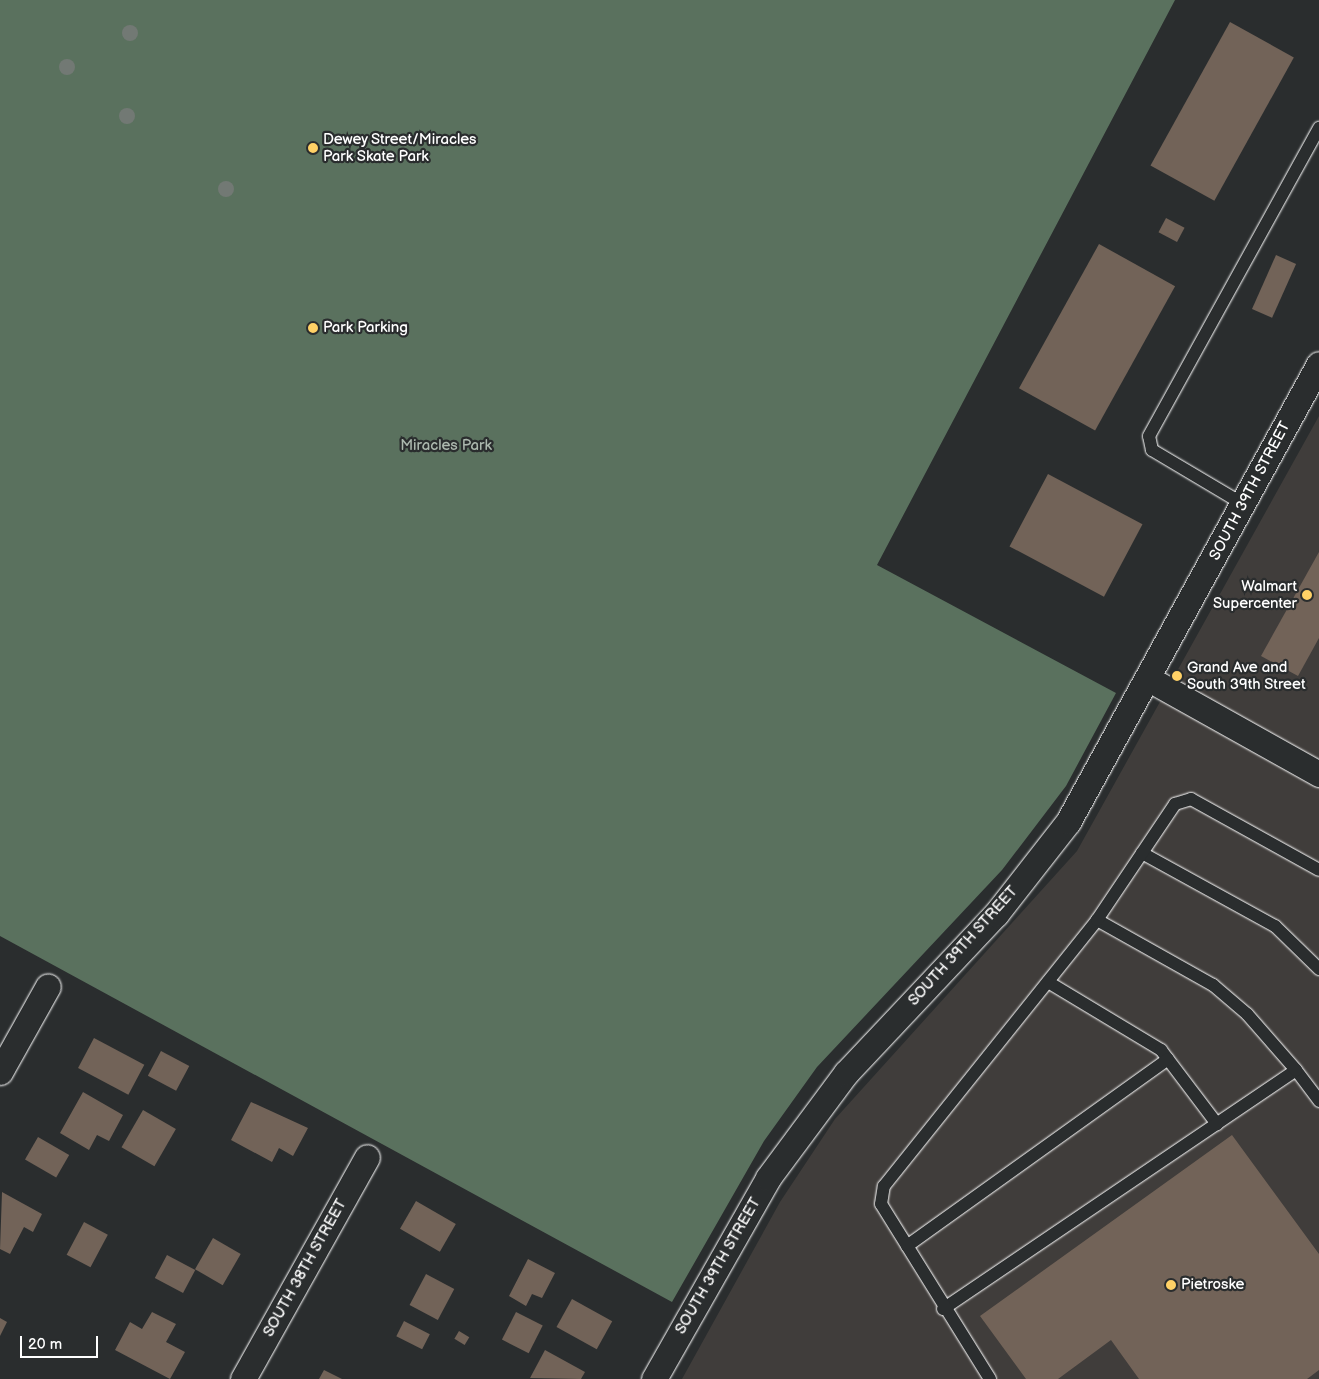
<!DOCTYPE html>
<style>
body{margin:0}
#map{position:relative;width:1319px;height:1379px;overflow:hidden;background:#2a2d2e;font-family:"Balsamiq Sans",sans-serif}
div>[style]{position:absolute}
.built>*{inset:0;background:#403d3b}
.green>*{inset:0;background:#5a715e}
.building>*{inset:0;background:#726358;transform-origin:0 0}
.roads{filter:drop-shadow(0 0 1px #fff) drop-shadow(0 0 1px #fff)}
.service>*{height:12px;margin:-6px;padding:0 6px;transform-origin:6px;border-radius:6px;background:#2a2d2e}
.minor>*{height:25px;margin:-12.5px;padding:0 12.5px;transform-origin:12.5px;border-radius:12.5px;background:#2a2d2e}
.trees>*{width:16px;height:16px;margin:-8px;border-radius:50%;background:#727974}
.dots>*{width:14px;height:14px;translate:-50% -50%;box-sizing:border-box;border:2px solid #2a2d2e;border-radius:50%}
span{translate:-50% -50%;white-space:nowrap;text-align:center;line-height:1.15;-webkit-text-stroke:4.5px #2a2d2e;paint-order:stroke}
.poi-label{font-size:15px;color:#fff}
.left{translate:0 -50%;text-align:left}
.right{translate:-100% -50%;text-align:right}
.park-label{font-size:15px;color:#acb8ae}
.street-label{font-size:15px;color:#fff}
.scale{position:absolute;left:20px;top:1336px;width:78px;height:22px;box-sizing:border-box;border:2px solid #fff;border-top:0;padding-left:6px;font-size:15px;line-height:18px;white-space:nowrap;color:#fff;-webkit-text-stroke:4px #2a2d2e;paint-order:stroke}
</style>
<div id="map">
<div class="built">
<div style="clip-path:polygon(1319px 416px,1319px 1379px,682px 1379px,780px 1202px,835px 1119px,1077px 851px)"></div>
</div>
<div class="green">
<div style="clip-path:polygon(0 0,1175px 0,877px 565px,1116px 693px,1066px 786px,1002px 870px,817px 1067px,764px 1141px,672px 1302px,0 936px)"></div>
</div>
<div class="building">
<div style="left:1230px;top:22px;width:73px;height:164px;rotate:29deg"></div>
<div style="left:1166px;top:218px;width:21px;height:16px;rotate:28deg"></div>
<div style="left:1099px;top:244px;width:87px;height:165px;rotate:29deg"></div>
<div style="left:1276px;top:255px;width:22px;height:59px;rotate:24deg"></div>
<div style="left:1048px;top:474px;width:107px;height:82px;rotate:28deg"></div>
<div style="clip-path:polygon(1319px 552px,1319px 638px,1298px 676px,1261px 656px)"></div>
<div style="left:94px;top:1038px;width:57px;height:34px;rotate:28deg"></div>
<div style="left:161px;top:1051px;width:32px;height:28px;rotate:28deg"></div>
<div style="clip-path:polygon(83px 1092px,123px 1115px,109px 1141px,97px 1135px,89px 1150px,60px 1133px)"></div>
<div style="clip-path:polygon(251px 1102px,308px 1128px,293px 1156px,279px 1148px,272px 1162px,231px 1140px)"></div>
<div style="left:143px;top:1110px;width:38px;height:43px;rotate:30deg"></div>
<div style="clip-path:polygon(1232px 1135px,1319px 1254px,1319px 1370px,1307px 1379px,1139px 1379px,1111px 1340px,1058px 1379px,1026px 1379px,980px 1316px)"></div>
<div style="left:38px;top:1137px;width:36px;height:26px;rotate:30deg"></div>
<div style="clip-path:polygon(2px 1192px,42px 1214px,33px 1232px,24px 1227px,10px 1254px,0 1249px)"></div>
<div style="left:416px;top:1201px;width:46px;height:32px;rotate:30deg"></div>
<div style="left:84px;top:1222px;width:27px;height:37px;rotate:28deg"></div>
<div style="left:213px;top:1238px;width:32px;height:36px;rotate:30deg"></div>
<div style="left:167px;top:1255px;width:32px;height:26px;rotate:28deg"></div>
<div style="clip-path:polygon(528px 1259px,555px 1273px,542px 1298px,532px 1294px,526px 1306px,509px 1296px)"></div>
<div style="left:426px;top:1274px;width:32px;height:35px;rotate:28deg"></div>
<div style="left:572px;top:1299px;width:46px;height:32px;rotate:29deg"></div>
<div style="clip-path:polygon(152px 1312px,176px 1324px,166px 1342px,185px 1352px,170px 1379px,115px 1350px,130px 1322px,142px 1329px)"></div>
<div style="left:516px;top:1312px;width:30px;height:31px;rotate:27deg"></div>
<div style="clip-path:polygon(0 1318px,7px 1322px,0 1336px)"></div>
<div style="left:404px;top:1321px;width:29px;height:17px;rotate:27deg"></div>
<div style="left:459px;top:1331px;width:12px;height:9px;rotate:31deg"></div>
<div style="clip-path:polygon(545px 1350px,585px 1372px,581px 1379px,530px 1378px)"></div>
<div style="clip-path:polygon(324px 1370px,342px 1379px,319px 1379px)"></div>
</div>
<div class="roads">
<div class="service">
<div style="left:1243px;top:504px;width:106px;rotate:-149.3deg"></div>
<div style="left:1152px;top:450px;width:14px;rotate:-102deg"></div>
<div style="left:1149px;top:436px;width:352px;rotate:-61.1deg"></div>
<div style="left:1142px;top:853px;width:152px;rotate:28.8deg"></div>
<div style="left:1275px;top:926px;width:62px;rotate:44.3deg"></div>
<div style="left:1048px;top:982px;width:132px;rotate:31deg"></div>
<div style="left:1161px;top:1050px;width:93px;rotate:52.9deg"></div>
<div style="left:1296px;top:1070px;width:39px;rotate:53deg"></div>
<div style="left:907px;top:1246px;width:321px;rotate:-35.6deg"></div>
<div style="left:943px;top:1309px;width:426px;rotate:-34.1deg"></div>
<div style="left:1296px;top:1070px;width:74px;rotate:-131.2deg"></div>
<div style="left:1247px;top:1014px;width:45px;rotate:-139.5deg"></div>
<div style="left:1213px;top:985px;width:133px;rotate:-150.7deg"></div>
<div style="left:990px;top:1379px;width:206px;rotate:-121.9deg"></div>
<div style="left:881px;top:1204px;width:18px;rotate:-81deg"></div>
<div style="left:884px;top:1186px;width:341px;rotate:-51.3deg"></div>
<div style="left:1097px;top:920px;width:140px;rotate:-56.1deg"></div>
<div style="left:1175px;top:804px;width:17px;rotate:-17deg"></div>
<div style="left:1191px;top:799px;width:146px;rotate:29deg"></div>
</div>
<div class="minor">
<div style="left:1149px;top:679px;width:195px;rotate:29.2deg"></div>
<div style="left:0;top:1072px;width:98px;rotate:-60.8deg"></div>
<div style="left:243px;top:1379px;width:254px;rotate:-60.8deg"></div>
<div style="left:654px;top:1379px;width:231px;rotate:-60.4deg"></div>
<div style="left:768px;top:1178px;width:131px;rotate:-53.4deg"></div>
<div style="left:846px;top:1073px;width:219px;rotate:-46.7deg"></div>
<div style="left:996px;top:914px;width:117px;rotate:-52deg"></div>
<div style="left:1068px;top:822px;width:522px;rotate:-61.28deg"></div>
</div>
</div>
<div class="trees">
<div style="left:130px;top:33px"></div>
<div style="left:67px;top:67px"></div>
<div style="left:127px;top:116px"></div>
<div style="left:226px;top:189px"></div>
</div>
<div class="dots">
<div style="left:313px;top:148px;background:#ffd166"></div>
<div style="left:313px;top:328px;background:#ffd166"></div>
<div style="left:1307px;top:595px;background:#ffd166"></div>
<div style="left:1177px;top:676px;background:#ffd166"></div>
<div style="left:1171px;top:1285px;background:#ffd166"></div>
</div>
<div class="poi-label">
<span class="left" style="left:323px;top:148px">Dewey Street/Miracles<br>Park Skate Park</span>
<span class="left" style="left:323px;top:328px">Park Parking</span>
<span class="right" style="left:1297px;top:595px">Walmart<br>Supercenter</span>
<span class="left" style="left:1187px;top:676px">Grand Ave and<br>South 39th Street</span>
<span class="left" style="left:1181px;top:1285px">Pietroske</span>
</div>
<div class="park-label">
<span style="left:446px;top:446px">Miracles Park</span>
</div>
<div class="street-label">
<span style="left:1250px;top:491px;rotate:-62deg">SOUTH 39TH STREET</span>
<span style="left:963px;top:946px;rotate:-48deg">SOUTH 39TH STREET</span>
<span style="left:718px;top:1266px;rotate:-60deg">SOUTH 39TH STREET</span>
<span style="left:305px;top:1268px;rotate:-61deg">SOUTH 38TH STREET</span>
</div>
<div class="scale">20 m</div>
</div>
